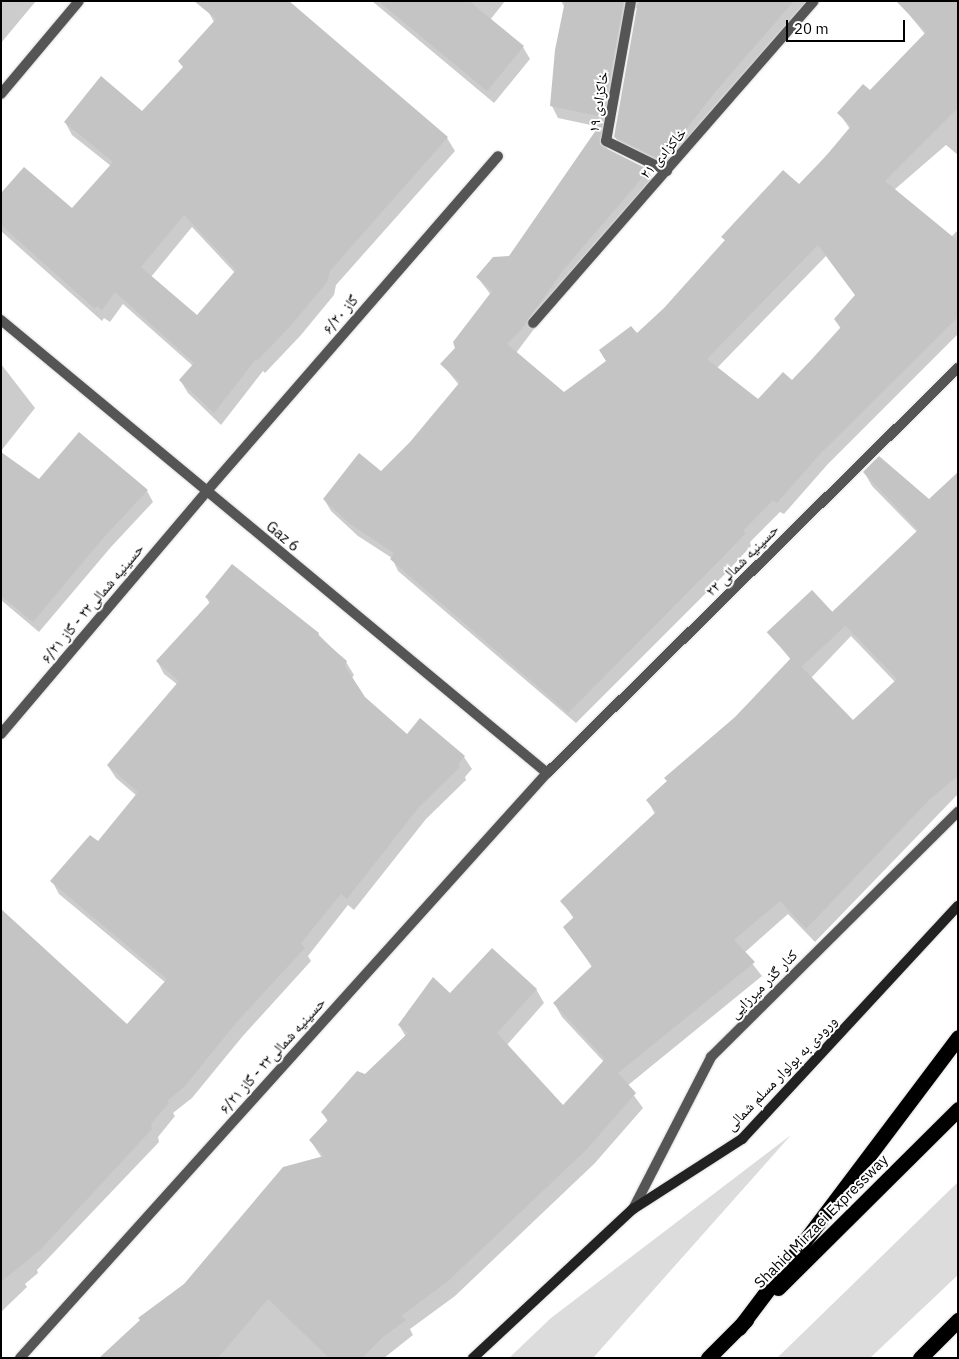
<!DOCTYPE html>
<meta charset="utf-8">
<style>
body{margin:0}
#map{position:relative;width:959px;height:1359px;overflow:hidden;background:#fff;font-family:"IBM Plex Sans","Noto Naskh Arabic",sans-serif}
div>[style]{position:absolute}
.green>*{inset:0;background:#dcdcdc}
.shadow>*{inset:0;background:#0003}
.building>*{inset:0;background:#c4c4c4;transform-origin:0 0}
.roads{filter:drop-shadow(0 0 1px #dbdbdb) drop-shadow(0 0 1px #dbdbdb)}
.street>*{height:10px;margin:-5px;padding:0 5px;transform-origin:5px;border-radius:5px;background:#555}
.secondary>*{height:10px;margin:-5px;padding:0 5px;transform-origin:5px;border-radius:5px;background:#222}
.highway>*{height:15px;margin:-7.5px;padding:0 7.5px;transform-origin:7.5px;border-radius:7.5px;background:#000}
span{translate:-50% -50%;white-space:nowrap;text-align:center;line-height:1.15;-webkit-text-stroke:4px #fff;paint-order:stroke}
.street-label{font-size:15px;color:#000}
.frame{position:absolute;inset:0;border:2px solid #000;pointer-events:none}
.scale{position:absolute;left:786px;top:20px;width:119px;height:22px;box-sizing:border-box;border:2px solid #000;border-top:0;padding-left:6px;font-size:15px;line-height:18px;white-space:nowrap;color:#000;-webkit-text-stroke:4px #fff;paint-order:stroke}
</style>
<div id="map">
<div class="green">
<div style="clip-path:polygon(791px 1135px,593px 1358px,509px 1358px,551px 1318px)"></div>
<div style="clip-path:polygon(958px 1182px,958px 1275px,870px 1358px,777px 1358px)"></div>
</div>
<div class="shadow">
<div style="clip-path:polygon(1px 1px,36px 1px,1px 43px)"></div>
<div style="clip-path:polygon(evenodd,287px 1px,447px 138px,455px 151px,336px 285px,334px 295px,301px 335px,265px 373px,263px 371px,221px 425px,188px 393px,180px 380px,193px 366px,123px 304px,110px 322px,104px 318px,102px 321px,1px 231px,1px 195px,72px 210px,111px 166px,72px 135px,65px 122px,142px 113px,184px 68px,180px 61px,214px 22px,208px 11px,287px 1px,192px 227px,235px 273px,198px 317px,151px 277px,192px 227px)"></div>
<div style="clip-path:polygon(372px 1px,505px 1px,490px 20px,523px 47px,530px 59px,494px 103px)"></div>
<div style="clip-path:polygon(evenodd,561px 1px,809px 1px,666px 170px,622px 149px,615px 137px,638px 7px,630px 12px,607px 150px,648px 171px,655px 182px,570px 281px,516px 353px,563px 393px,607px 363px,665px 309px,726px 242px,723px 237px,799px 186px,850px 129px,839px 113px,870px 92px,925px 34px,898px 1px,958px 1px,958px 155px,946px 145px,894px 190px,951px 237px,958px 230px,958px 334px,827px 465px,784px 514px,780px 512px,750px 542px,751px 546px,725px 574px,576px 723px,398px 571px,392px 558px,358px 536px,331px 511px,324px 499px,381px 473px,411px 443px,459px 385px,442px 364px,456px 348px,491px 295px,478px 278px,510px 257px,600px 127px,558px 118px,552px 106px,565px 8px,561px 1px,826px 256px,856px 296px,835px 320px,841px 329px,792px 382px,759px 400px,717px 368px,826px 256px)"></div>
<div style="clip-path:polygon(1px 364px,35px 408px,1px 451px)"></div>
<div style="clip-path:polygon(79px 434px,147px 491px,153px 502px,111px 547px,39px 632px,1px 600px,1px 453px,39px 481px)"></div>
<div style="clip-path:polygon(evenodd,864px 472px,929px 501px,958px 662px,958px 794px,815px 942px,788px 914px,744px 953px,762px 976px,627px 1086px,643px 1108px,595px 1163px,455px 1296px,410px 1329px,413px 1335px,384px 1358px,106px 1358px,322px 1158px,310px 1140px,328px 1122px,323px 1113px,406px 1037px,399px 1025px,450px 995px,536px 989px,544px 1003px,507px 1045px,563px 1107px,604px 1062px,562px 1017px,554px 1003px,592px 967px,565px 927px,574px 919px,562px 901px,655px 814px,648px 801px,736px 718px,791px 660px,769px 633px,836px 617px,833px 612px,917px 532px,872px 486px,864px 472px,851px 636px,895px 682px,853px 722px,811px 678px,851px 636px)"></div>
<div style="clip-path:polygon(206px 597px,318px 634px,346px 662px,354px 675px,352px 678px,364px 697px,407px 736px,420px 720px,464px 757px,472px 769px,465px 777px,466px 780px,426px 819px,354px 910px,348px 905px,308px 956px,311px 961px,242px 1037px,192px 1098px,173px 1113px,175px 1116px,158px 1137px,159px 1142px,37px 1270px,38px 1273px,25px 1284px,27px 1287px,1px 1312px,1px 922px,127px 1026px,166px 983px,59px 894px,52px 881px,98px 843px,137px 796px,116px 778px,108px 766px,178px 685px,164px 674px,157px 661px,210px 604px)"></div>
</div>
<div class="building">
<div style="clip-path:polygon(evenodd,194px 1px,289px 1px,448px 137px,330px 271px,327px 282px,294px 322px,257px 361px,256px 359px,214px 413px,179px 380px,194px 363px,115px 292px,102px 310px,97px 306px,95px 309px,1px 225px,1px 193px,24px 167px,72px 208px,113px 162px,64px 122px,101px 76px,142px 111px,183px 67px,178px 61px,216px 19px,194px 1px,184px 215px,236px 270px,197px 315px,141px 267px,184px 215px)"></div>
<div style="clip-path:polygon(378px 1px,469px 1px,524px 46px,487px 91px)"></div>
<div style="clip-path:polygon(565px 1px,624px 1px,603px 117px,550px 106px,555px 50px)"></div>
<div style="clip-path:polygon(638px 1px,794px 1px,716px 91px,666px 155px,659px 159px,614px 137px)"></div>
<div style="clip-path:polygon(evenodd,896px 1px,958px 1px,958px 108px,885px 181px,958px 241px,958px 317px,821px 453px,777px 503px,773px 500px,744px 530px,745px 534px,718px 562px,568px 713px,390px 559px,394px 553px,350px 524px,323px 499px,359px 453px,381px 471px,410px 442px,460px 382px,440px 364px,455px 348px,453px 342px,492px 291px,476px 277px,493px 257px,509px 256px,603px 120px,600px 145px,649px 170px,564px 269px,521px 330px,507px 344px,564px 392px,606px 361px,599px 350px,631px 326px,637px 333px,664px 308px,725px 240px,721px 237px,783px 170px,799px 184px,826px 156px,851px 126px,837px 113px,863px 84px,870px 90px,926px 32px,896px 1px,818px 245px,855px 295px,834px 319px,841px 327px,812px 359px,792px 380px,783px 372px,758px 399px,707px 359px,818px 245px)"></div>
<div style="clip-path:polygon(79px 432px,148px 490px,105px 536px,33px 622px,1px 596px,1px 452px,39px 479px)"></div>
<div style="clip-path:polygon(879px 456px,929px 499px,958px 472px,958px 776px,930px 799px,806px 929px,780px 901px,734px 940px,755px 962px,618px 1073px,636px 1093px,587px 1149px,447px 1282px,401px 1316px,406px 1320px,383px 1337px,362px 1358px,329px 1358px,268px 1299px,218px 1358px,99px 1358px,140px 1320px,138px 1318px,184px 1284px,283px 1167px,324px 1156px,309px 1140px,328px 1120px,321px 1112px,357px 1071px,365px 1074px,408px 1033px,398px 1025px,433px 977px,450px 993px,492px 948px,537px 989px,497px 1033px,563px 1105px,605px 1059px,553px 1003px,592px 966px,563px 927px,574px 917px,560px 901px,656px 812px,646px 800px,667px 781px,664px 778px,735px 717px,792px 657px,853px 720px,897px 679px,832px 612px,918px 530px,863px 472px)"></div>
<div style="clip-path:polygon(232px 564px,319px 633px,318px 636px,347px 661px,345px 666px,365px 697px,407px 734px,420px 718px,465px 756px,458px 764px,460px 767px,419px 807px,347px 899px,341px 894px,301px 943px,305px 948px,235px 1024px,185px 1086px,167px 1101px,169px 1103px,151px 1124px,152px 1129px,41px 1249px,1px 1282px,1px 909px,127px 1024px,167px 979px,50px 881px,90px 835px,98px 841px,138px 792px,107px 765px,179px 681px,156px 661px,211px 601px,205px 597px)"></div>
<div style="left:812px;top:590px;width:49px;height:62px;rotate:47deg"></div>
</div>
<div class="roads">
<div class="street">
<div style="left:631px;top:1px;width:142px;rotate:100.1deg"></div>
<div style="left:606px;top:141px;width:68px;rotate:26.2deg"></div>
<div style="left:1px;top:94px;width:121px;rotate:-50deg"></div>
<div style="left:1px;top:320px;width:709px;rotate:39.68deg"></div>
<div style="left:533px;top:323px;width:427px;rotate:-48.9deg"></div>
<div style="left:1px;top:734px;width:317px;rotate:-49.7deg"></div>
<div style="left:206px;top:492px;width:445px;rotate:-49deg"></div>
<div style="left:633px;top:1209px;width:171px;rotate:-62.8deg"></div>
<div style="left:711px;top:1057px;width:348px;rotate:-44.8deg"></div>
<div style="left:20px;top:1358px;width:787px;rotate:-47.99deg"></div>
<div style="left:547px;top:773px;width:577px;rotate:-44.58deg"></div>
</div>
<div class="secondary">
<div style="left:473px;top:1358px;width:219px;rotate:-43deg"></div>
<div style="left:633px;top:1209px;width:130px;rotate:-32.7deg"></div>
<div style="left:742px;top:1139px;width:318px;rotate:-47.2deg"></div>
</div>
<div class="highway">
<div style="left:778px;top:1288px;width:254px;rotate:-44.8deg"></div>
<div style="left:739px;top:1328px;width:364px;rotate:-53deg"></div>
<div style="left:708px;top:1358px;width:54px;rotate:-45deg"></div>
<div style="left:920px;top:1358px;width:54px;rotate:-45deg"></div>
</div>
</div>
<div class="street-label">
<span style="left:598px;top:102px;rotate:-81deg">خاکزادی ۱۹</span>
<span style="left:663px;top:153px;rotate:-49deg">خاکزادی ۲۱</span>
<span style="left:340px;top:314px;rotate:-49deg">گاز ۶/۲۰</span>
<span style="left:283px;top:536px;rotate:40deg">Gaz 6</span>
<span style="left:742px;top:560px;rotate:-45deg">حسینیه شمالی ۲۲</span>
<span style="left:92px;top:603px;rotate:-50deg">حسینیه شمالی۲۲ - گاز ۶/۲۱</span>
<span style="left:763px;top:984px;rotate:-45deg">کنار گذر میرزایی</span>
<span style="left:272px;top:1055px;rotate:-48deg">حسینیه شمالی۲۲ - گاز ۶/۲۱</span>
<span style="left:781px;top:1073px;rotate:-46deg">ورودی به بولوار مسلم شمالی</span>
<span style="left:821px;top:1221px;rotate:-45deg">Shahid Mirzaei Expressway</span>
</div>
<div class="frame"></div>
<div class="scale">20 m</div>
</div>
